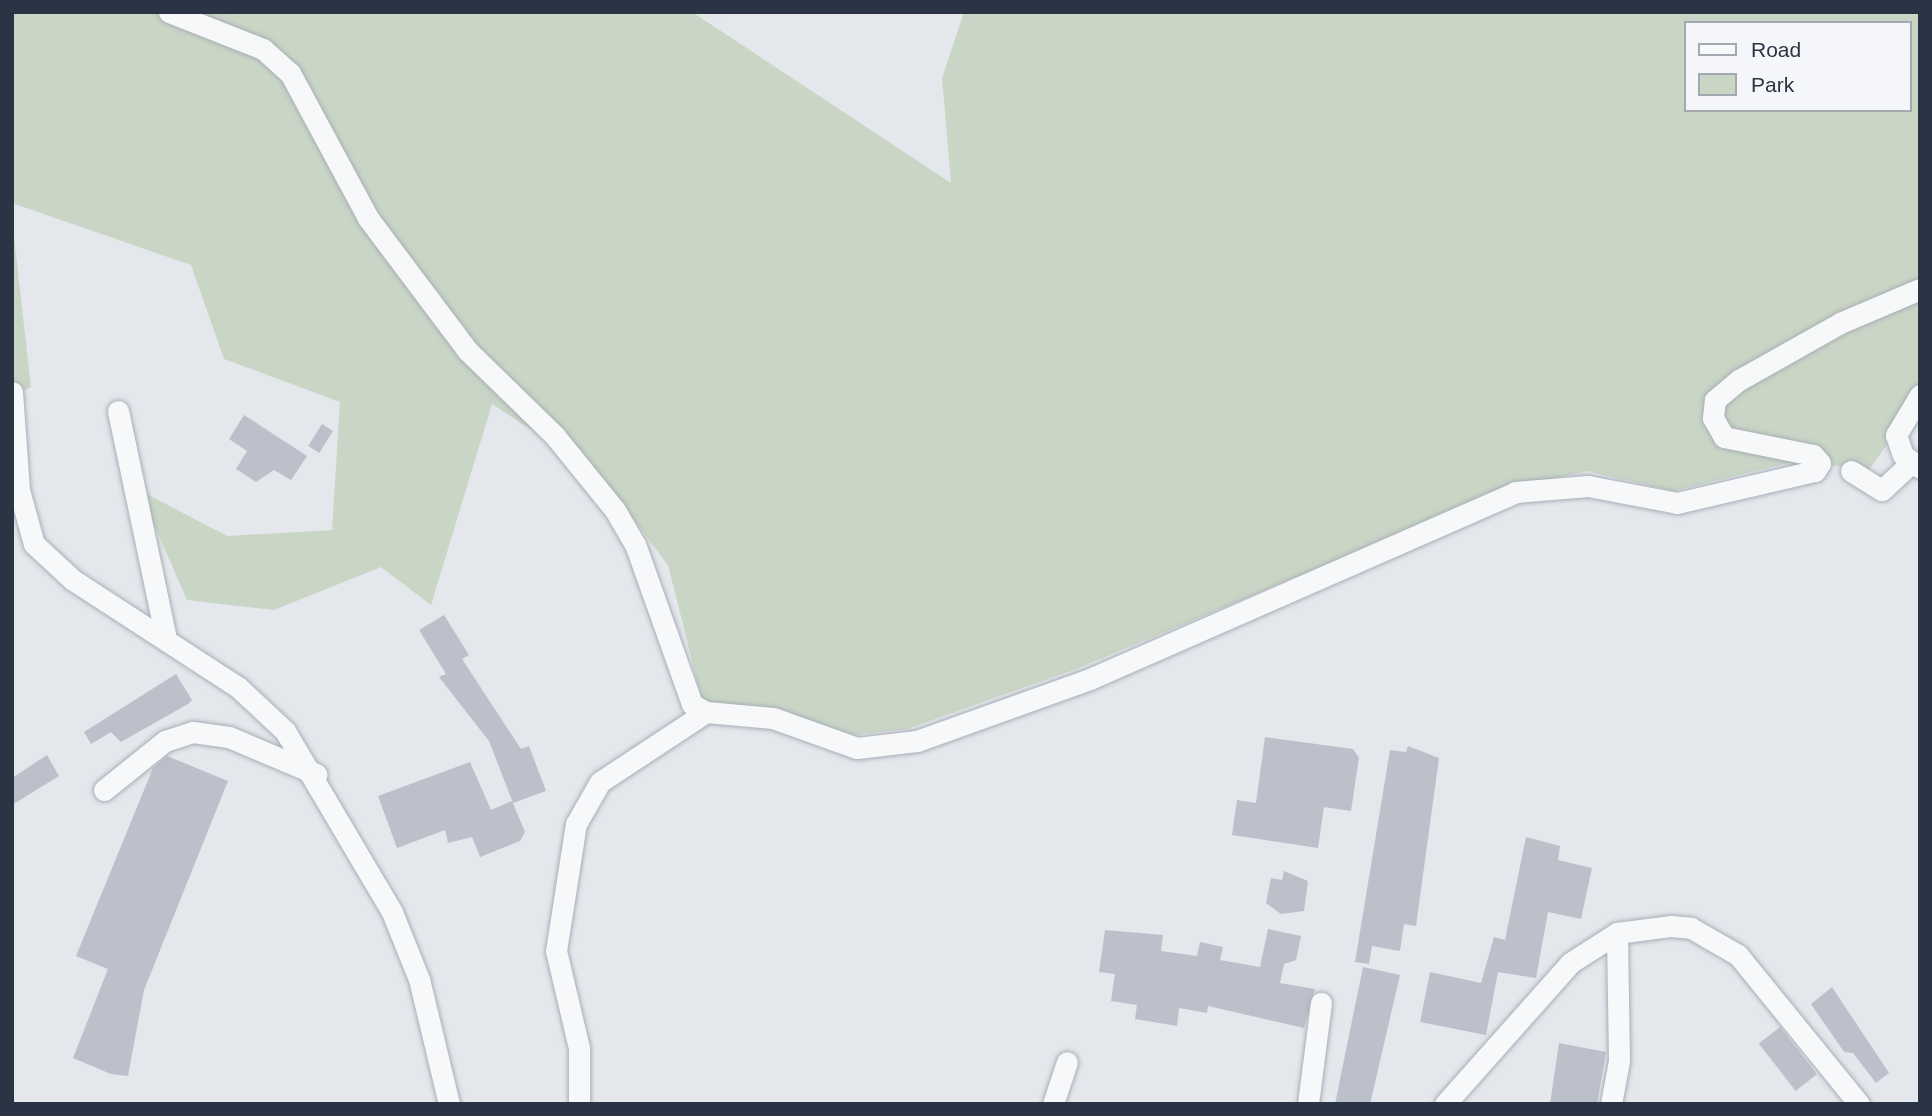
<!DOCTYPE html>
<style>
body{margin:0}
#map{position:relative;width:1932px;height:1116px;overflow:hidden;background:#e4e7ec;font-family:Helvetica,sans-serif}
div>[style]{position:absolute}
.green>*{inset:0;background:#c9d6c5}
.building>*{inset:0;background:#bbc0ca;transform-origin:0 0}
.roads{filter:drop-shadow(0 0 2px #a9aeb7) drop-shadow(0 0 2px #a9aeb7)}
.minor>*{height:21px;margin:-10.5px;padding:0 10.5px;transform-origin:10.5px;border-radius:10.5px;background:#f7f8fa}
span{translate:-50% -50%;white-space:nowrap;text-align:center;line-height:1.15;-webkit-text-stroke:6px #f4f6f9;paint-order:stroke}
.frame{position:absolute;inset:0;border:14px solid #2b3445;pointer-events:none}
.legend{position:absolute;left:1684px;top:21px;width:228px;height:91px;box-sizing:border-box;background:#f4f6f9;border:2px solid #a4a8b1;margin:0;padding:9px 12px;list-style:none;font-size:21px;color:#2b3445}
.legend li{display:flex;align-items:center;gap:14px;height:35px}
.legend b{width:35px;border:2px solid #a4a8b1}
</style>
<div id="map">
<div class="green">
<div style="clip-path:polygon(evenodd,12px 12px,692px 12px,951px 183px,942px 78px,964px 12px,1920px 12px,1920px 399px,1868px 471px,1801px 460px,1673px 491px,1587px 471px,1507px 489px,1076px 669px,907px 729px,835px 737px,703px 704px,668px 565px,599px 474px,492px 404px,431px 605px,381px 567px,274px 610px,187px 600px,139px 490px,227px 536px,332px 530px,340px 402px,224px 359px,191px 265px,12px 203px,12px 12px,1685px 23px,1909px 23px,1909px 110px,1685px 110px,1685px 23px)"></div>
<div style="clip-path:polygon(12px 220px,31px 387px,12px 397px)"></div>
</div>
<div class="building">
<div style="clip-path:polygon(244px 415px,307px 456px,291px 480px,274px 470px,256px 482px,236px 469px,247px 451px,229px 439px)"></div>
<div style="left:322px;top:424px;width:13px;height:26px;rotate:32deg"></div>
<div style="clip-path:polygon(444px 615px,469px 655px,462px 659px,521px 749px,529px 746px,546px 791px,513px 803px,489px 741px,439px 677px,446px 674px,419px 630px)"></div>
<div style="clip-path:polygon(176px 674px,192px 700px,188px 704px,121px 742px,111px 732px,91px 744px,84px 732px)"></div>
<div style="clip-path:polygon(1265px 737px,1353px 749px,1359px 758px,1351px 811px,1324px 807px,1318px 848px,1232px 835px,1237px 800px,1256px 803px)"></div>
<div style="clip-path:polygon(1408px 746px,1439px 758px,1416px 926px,1404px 924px,1400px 951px,1372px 946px,1369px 964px,1355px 962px,1390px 750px,1406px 752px)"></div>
<div style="clip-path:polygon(47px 755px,59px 776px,12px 805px,12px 778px)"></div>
<div style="clip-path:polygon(167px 756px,228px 781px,144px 990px,128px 1076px,111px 1074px,73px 1058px,108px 969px,76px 956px,153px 768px)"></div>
<div style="clip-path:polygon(470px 762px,491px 810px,512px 801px,525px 832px,520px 841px,480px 857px,472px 837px,448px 843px,445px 830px,397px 848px,378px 796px)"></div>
<div style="clip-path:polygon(1526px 837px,1560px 846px,1558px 860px,1592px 868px,1581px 919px,1548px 912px,1536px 978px,1498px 972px,1486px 1035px,1420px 1022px,1430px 972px,1481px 983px,1494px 937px,1505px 940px)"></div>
<div style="clip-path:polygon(1284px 871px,1308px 881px,1304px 911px,1281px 914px,1266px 903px,1271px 878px,1282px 880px)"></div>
<div style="clip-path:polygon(1268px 929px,1301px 936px,1296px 960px,1284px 964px,1280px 983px,1315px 989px,1304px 1028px,1208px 1006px,1207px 1013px,1179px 1008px,1177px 1026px,1135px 1019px,1137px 1005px,1111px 1001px,1115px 974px,1099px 972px,1105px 930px,1163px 935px,1161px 951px,1197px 956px,1200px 942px,1223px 947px,1220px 960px,1260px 967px)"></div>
<div style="clip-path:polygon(1363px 967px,1400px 975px,1370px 1104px,1335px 1104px)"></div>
<div style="clip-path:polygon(1832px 987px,1889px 1073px,1876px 1083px,1853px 1053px,1844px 1052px,1811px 1004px)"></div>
<div style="left:1780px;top:1027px;width:60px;height:27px;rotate:52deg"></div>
<div style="clip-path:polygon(1559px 1043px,1606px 1052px,1597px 1104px,1550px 1104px)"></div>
</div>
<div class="roads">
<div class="minor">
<div style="left:169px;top:12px;width:101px;rotate:21.5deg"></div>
<div style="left:263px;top:49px;width:36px;rotate:42deg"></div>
<div style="left:290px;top:73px;width:165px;rotate:61.7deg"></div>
<div style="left:368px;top:218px;width:166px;rotate:53.1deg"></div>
<div style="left:468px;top:351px;width:122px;rotate:44.3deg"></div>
<div style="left:555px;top:436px;width:95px;rotate:51deg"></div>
<div style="left:615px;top:510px;width:39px;rotate:60deg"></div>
<div style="left:635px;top:544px;width:170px;rotate:70.4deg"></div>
<div style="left:692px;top:704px;width:16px;rotate:30deg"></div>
<div style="left:706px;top:712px;width:67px;rotate:5.1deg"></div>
<div style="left:773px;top:718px;width:89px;rotate:19.7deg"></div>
<div style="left:857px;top:748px;width:60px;rotate:-6.7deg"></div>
<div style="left:917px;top:741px;width:184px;rotate:-19.7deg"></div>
<div style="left:1090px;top:679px;width:464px;rotate:-23.7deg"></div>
<div style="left:1515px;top:492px;width:73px;rotate:-4.7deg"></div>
<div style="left:1588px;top:486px;width:91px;rotate:10.8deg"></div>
<div style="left:1677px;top:503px;width:142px;rotate:-13.1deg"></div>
<div style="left:1815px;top:471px;width:9px;rotate:-58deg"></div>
<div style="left:1820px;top:463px;width:11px;rotate:-131deg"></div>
<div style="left:1813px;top:455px;width:91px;rotate:-168.6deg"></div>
<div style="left:1724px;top:437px;width:22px;rotate:-120deg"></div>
<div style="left:1713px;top:418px;width:18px;rotate:-84deg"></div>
<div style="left:1715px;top:400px;width:31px;rotate:-40deg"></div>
<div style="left:1739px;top:380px;width:116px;rotate:-29.4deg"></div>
<div style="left:1840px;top:323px;width:87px;rotate:-23deg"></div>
<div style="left:12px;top:392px;width:98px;rotate:85.9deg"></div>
<div style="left:19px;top:490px;width:56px;rotate:74.5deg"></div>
<div style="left:34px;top:544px;width:53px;rotate:42.7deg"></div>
<div style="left:73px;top:580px;width:197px;rotate:33deg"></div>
<div style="left:238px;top:687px;width:64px;rotate:43.1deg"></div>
<div style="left:285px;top:731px;width:210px;rotate:59.4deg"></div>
<div style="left:392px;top:912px;width:72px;rotate:68.1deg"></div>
<div style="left:419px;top:979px;width:129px;rotate:76.5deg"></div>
<div style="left:1920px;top:395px;width:47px;rotate:121deg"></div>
<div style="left:1896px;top:435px;width:21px;rotate:71deg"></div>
<div style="left:1903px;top:455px;width:21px;rotate:37deg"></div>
<div style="left:118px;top:411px;width:232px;rotate:78.1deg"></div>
<div style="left:1851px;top:471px;width:36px;rotate:32deg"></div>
<div style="left:1882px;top:490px;width:38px;rotate:-43deg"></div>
<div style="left:104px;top:790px;width:78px;rotate:-38.8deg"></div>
<div style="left:165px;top:741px;width:29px;rotate:-18deg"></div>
<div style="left:193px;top:732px;width:36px;rotate:8deg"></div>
<div style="left:229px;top:737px;width:95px;rotate:23deg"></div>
<div style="left:579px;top:1104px;width:56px;rotate:-90deg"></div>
<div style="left:579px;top:1048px;width:100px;rotate:-103.3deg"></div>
<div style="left:556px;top:951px;width:129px;rotate:-81.1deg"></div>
<div style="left:576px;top:824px;width:48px;rotate:-60.3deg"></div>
<div style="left:600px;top:782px;width:127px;rotate:-33.4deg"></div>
<div style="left:1053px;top:1104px;width:44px;rotate:-71.6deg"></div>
<div style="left:1308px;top:1104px;width:102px;rotate:-82.7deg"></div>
<div style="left:1445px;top:1104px;width:188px;rotate:-48.4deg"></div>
<div style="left:1570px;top:963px;width:56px;rotate:-32.6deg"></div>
<div style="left:1617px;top:933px;width:53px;rotate:-7.5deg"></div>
<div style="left:1670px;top:926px;width:21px;rotate:5deg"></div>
<div style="left:1691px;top:928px;width:54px;rotate:29.9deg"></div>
<div style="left:1738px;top:955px;width:192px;rotate:50.9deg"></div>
<div style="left:1611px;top:1104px;width:44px;rotate:-79.5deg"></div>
<div style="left:1619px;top:1061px;width:128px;rotate:-90.9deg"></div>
</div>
</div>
<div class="frame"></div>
<ul class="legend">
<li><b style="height:9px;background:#f7f8fa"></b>Road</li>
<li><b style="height:19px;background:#c9d6c5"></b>Park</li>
</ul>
</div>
